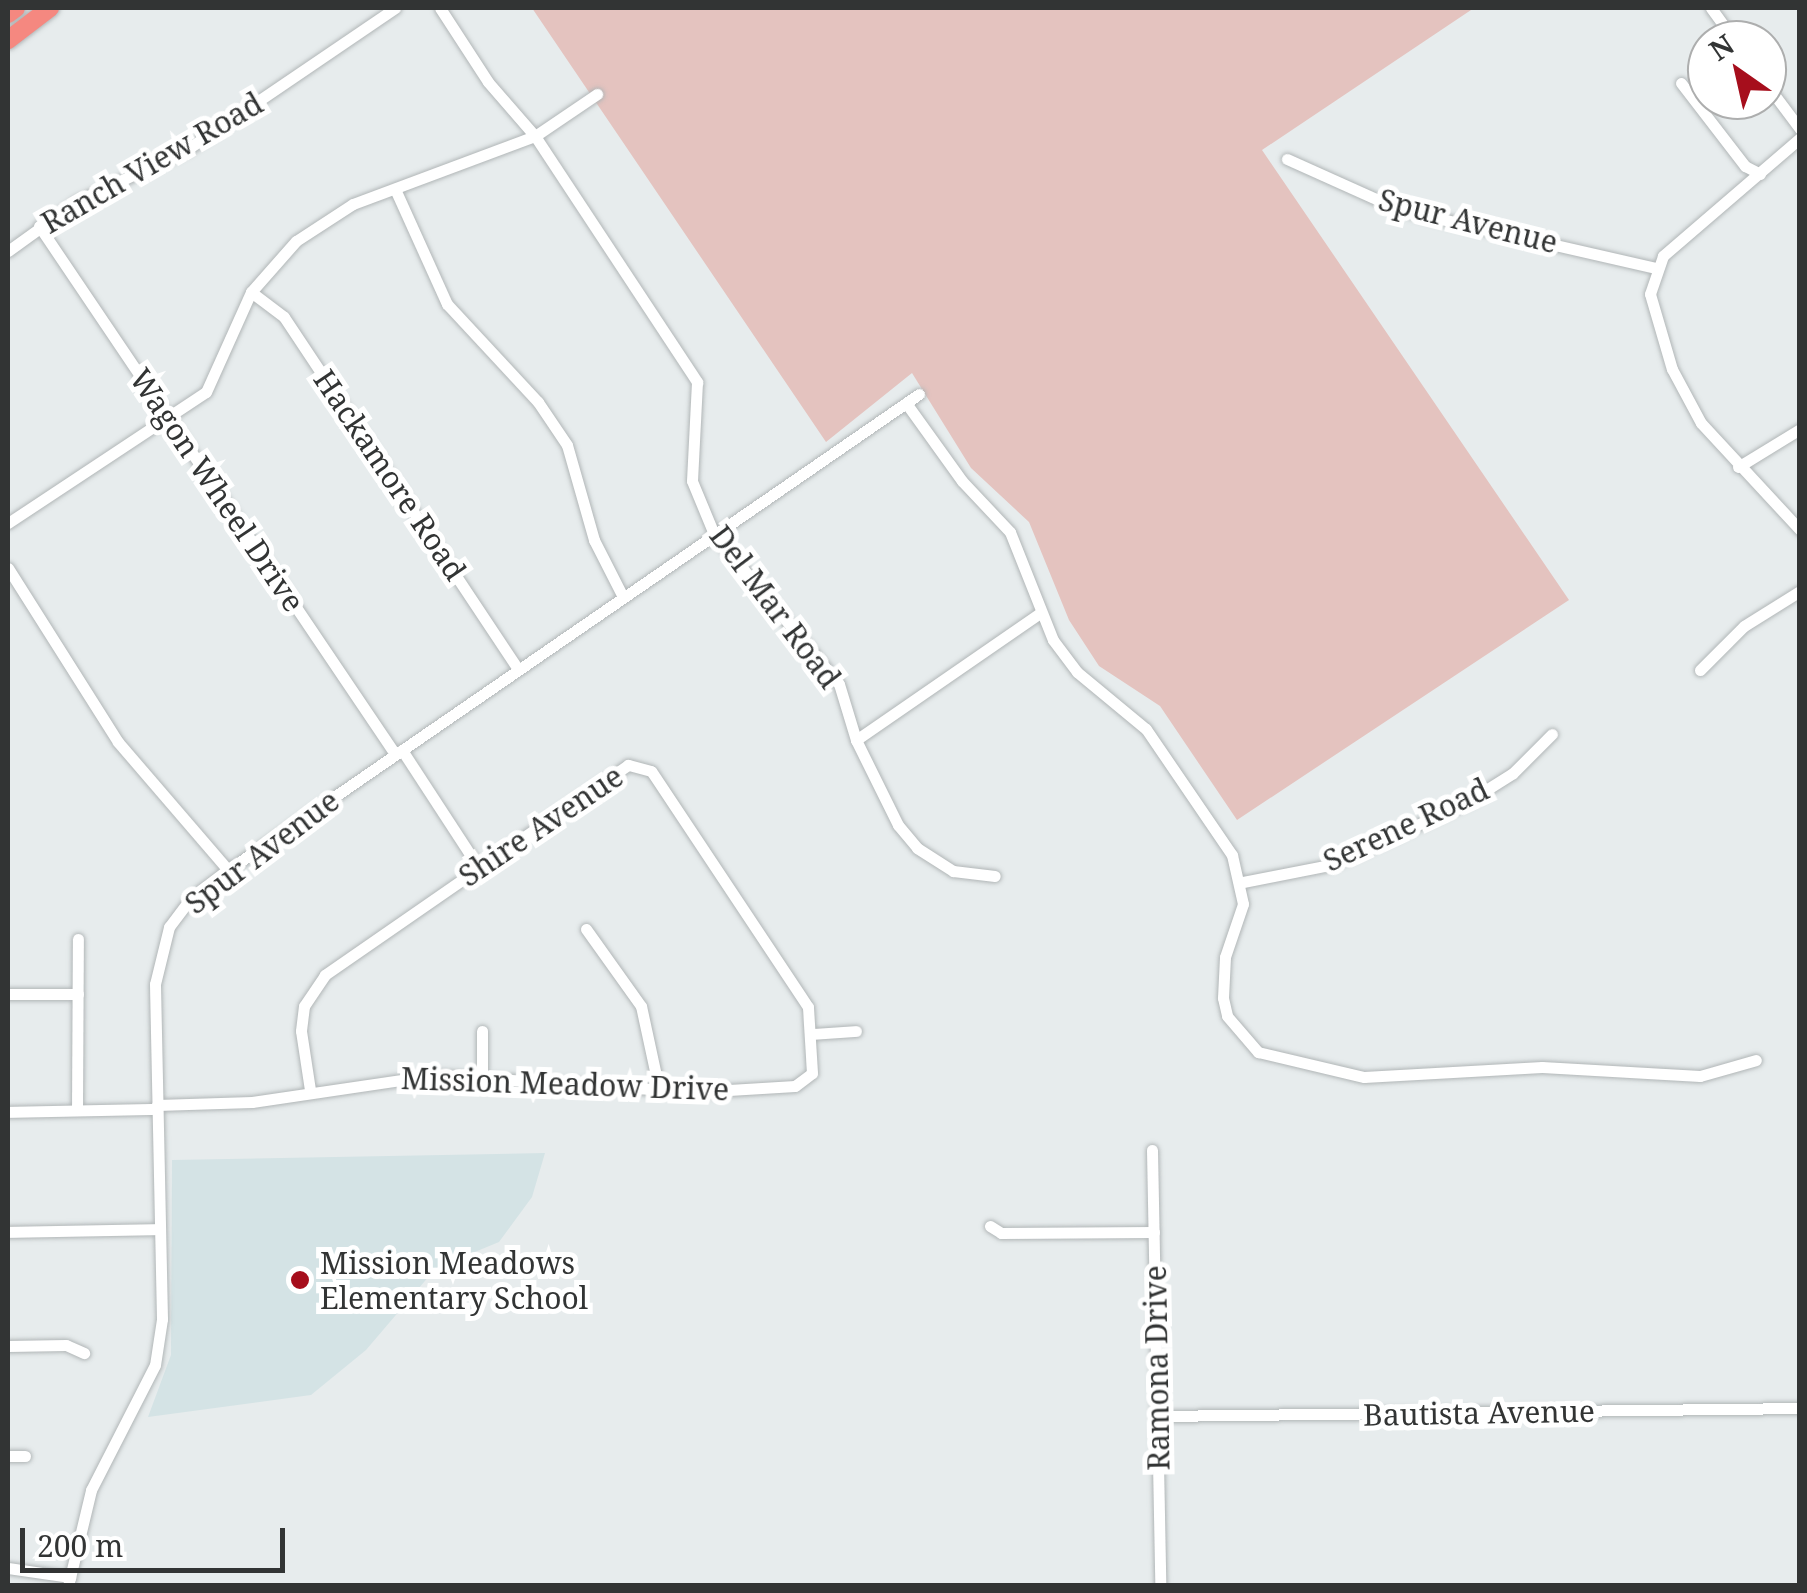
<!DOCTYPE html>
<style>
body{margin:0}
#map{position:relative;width:1807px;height:1593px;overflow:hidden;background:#e7eced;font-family:"Noto Serif",serif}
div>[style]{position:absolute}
.built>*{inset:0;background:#d4e3e5}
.green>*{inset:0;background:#e4c3bf}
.roads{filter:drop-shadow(0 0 2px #b1b6b7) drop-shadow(0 0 2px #b1b6b7)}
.minor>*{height:11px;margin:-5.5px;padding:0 5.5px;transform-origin:5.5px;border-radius:5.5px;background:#fff}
.highway>*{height:18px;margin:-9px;padding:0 9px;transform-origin:9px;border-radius:9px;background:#f58880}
.dots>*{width:28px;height:28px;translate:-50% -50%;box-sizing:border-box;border:5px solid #fff;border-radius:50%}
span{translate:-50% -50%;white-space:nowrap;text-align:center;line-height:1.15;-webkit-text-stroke:10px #fff;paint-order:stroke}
.street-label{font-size:30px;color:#323434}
.poi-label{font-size:30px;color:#323434}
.left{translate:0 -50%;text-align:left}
.frame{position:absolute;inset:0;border:10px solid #323434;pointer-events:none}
.north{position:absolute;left:1687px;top:20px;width:100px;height:100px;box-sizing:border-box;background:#fff;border:2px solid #adaeae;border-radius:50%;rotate:326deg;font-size:28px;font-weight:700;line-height:40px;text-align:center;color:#323434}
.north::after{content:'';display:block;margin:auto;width:35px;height:45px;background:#a60e1c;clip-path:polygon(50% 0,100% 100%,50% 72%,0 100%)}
.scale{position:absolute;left:20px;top:1528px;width:265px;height:45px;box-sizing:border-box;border:5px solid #323434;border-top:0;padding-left:12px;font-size:30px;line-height:35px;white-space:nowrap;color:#323434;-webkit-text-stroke:8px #fff;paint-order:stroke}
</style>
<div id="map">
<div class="built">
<div style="clip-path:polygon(545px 1153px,532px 1197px,499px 1242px,436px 1268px,366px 1350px,311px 1395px,148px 1417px,171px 1355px,172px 1160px)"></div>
</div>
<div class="green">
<div style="clip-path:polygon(532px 8px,1474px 8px,1262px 150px,1569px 600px,1237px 820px,1160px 706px,1099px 666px,1069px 620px,1029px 522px,971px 468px,912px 373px,826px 442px)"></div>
</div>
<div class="roads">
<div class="minor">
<div style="left:440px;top:8px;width:88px;rotate:57deg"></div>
<div style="left:488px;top:82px;width:72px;rotate:49deg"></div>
<div style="left:535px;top:136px;width:295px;rotate:56.6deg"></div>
<div style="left:697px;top:382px;width:99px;rotate:92.9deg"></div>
<div style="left:692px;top:481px;width:57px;rotate:67.5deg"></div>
<div style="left:714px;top:534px;width:195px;rotate:50.2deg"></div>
<div style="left:839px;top:684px;width:59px;rotate:73.1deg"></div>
<div style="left:856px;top:740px;width:95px;rotate:63.7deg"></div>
<div style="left:898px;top:825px;width:30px;rotate:50deg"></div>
<div style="left:917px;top:848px;width:43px;rotate:32.6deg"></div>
<div style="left:953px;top:871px;width:42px;rotate:6.8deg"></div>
<div style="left:1711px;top:8px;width:39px;rotate:54deg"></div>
<div style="left:1681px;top:83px;width:105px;rotate:52.4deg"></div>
<div style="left:1745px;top:166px;width:17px;rotate:28deg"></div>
<div style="left:1767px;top:85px;width:55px;rotate:53.1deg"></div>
<div style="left:1800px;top:138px;width:181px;rotate:139.3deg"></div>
<div style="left:1663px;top:256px;width:40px;rotate:108.9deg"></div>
<div style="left:1650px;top:294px;width:78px;rotate:73.7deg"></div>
<div style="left:1672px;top:369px;width:61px;rotate:61.8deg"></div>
<div style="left:1701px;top:423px;width:146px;rotate:47.2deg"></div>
<div style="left:1287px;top:159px;width:122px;rotate:24.2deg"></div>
<div style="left:1398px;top:209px;width:264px;rotate:12.9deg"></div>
<div style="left:395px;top:189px;width:126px;rotate:65.7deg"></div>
<div style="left:447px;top:304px;width:134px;rotate:47.1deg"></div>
<div style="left:538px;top:402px;width:52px;rotate:56deg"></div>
<div style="left:567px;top:445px;width:99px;rotate:74.1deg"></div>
<div style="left:594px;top:540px;width:62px;rotate:63deg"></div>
<div style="left:39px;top:226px;width:637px;rotate:56.01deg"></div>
<div style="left:8px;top:251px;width:84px;rotate:-35.8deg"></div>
<div style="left:76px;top:202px;width:125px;rotate:-25.5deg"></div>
<div style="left:189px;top:148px;width:249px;rotate:-34.2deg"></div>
<div style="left:251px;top:292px;width:41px;rotate:37.1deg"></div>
<div style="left:284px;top:317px;width:423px;rotate:56.4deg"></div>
<div style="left:906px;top:403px;width:96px;rotate:54.3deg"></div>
<div style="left:962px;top:481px;width:70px;rotate:46.7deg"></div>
<div style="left:1010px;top:532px;width:116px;rotate:68.3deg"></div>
<div style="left:1053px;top:640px;width:40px;rotate:53deg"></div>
<div style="left:1077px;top:672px;width:89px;rotate:39.6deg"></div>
<div style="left:1146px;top:729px;width:153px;rotate:55.7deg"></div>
<div style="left:1232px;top:855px;width:50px;rotate:77.3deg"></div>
<div style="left:1243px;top:904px;width:56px;rotate:108.8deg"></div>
<div style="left:1225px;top:957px;width:41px;rotate:92.8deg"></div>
<div style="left:1223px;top:998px;width:18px;rotate:77deg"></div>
<div style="left:1227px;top:1016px;width:48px;rotate:49.3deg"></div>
<div style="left:1258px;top:1052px;width:109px;rotate:13.3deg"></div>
<div style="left:1364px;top:1077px;width:178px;rotate:-3.2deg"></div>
<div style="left:1542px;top:1067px;width:158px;rotate:3.3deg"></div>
<div style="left:1700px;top:1076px;width:58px;rotate:-15.9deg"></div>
<div style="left:1738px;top:467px;width:73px;rotate:-31.5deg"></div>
<div style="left:8px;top:523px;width:237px;rotate:-33.5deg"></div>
<div style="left:206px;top:392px;width:110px;rotate:-65.8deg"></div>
<div style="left:251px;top:292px;width:68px;rotate:-48.6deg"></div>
<div style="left:296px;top:241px;width:68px;rotate:-33deg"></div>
<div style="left:353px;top:204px;width:194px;rotate:-20.5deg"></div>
<div style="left:535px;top:136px;width:75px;rotate:-34.1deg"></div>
<div style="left:8px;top:568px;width:206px;rotate:57.7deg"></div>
<div style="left:118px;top:742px;width:169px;rotate:49.3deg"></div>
<div style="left:1700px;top:670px;width:62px;rotate:-45deg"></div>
<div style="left:1744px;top:626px;width:66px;rotate:-32deg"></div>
<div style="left:856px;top:740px;width:224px;rotate:-34.6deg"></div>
<div style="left:402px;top:750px;width:141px;rotate:56.9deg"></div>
<div style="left:1243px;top:882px;width:89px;rotate:-11.1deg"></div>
<div style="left:1330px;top:865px;width:151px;rotate:-24.7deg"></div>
<div style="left:1467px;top:802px;width:54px;rotate:-32.2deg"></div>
<div style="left:1513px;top:773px;width:55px;rotate:-45deg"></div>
<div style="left:586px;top:929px;width:95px;rotate:54.5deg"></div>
<div style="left:641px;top:1006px;width:85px;rotate:77.8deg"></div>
<div style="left:8px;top:994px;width:70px"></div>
<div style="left:812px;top:1034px;width:44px;rotate:-3.9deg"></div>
<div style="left:482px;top:1077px;width:46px;rotate:-90deg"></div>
<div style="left:157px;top:1105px;width:95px;rotate:-1.8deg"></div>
<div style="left:252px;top:1102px;width:184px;rotate:-8.4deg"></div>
<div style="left:434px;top:1075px;width:263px;rotate:3.7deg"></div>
<div style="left:696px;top:1092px;width:99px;rotate:-3.5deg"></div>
<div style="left:795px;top:1086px;width:21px;rotate:-37deg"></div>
<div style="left:812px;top:1073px;width:66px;rotate:-93.5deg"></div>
<div style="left:808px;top:1007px;width:283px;rotate:-123.6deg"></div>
<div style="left:651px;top:771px;width:24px;rotate:-165deg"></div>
<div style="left:628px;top:765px;width:369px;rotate:145.3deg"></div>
<div style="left:325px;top:975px;width:37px;rotate:124deg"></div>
<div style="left:304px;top:1006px;width:25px;rotate:97deg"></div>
<div style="left:301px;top:1031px;width:60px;rotate:81.3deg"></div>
<div style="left:77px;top:1110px;width:171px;rotate:-89.7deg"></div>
<div style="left:8px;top:1112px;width:149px;rotate:-1.2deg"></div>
<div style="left:1152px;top:1150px;width:436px;rotate:88.9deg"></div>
<div style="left:990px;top:1226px;width:13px;rotate:32deg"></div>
<div style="left:1001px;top:1233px;width:153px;rotate:-0.4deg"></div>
<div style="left:8px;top:1232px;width:152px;rotate:-1.1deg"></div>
<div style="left:8px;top:1346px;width:58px;rotate:-1deg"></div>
<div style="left:66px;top:1345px;width:20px;rotate:24deg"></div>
<div style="left:1158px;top:1416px;width:642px;rotate:-0.71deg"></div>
<div style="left:8px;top:1456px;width:17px"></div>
<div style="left:8px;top:1568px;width:63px;rotate:8.3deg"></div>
<div style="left:68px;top:1586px;width:99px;rotate:-76.5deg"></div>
<div style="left:91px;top:1490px;width:140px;rotate:-62.9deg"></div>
<div style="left:155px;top:1365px;width:47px;rotate:-81.3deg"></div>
<div style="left:162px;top:1319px;width:335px;rotate:-91.2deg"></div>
<div style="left:155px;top:984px;width:59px;rotate:-76.2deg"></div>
<div style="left:169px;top:927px;width:38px;rotate:-53deg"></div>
<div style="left:192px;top:897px;width:45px;rotate:-36.9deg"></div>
<div style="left:228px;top:870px;width:839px;rotate:-34.56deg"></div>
</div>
<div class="highway">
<div style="left:8px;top:14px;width:10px;rotate:-37deg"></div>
<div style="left:8px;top:40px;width:53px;rotate:-37.3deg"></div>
</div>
</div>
<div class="dots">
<div style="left:300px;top:1280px;background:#a60e1c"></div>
</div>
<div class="street-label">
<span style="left:152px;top:163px;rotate:-30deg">Ranch View Road</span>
<span style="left:1468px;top:221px;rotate:14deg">Spur Avenue</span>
<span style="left:390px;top:475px;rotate:56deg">Hackamore Road</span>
<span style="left:217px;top:490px;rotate:56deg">Wagon Wheel Drive</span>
<span style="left:775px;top:607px;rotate:53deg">Del Mar Road</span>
<span style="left:1406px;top:825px;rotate:-25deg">Serene Road</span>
<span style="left:541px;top:826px;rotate:-34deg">Shire Avenue</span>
<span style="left:262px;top:852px;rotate:-37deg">Spur Avenue</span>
<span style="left:565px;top:1084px;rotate:2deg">Mission Meadow Drive</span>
<span style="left:1157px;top:1368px;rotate:-91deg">Ramona Drive</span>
<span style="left:1479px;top:1413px;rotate:-1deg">Bautista Avenue</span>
</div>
<div class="poi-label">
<span class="left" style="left:320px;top:1280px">Mission Meadows<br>Elementary School</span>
</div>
<div class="frame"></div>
<div class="north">N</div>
<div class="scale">200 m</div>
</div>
